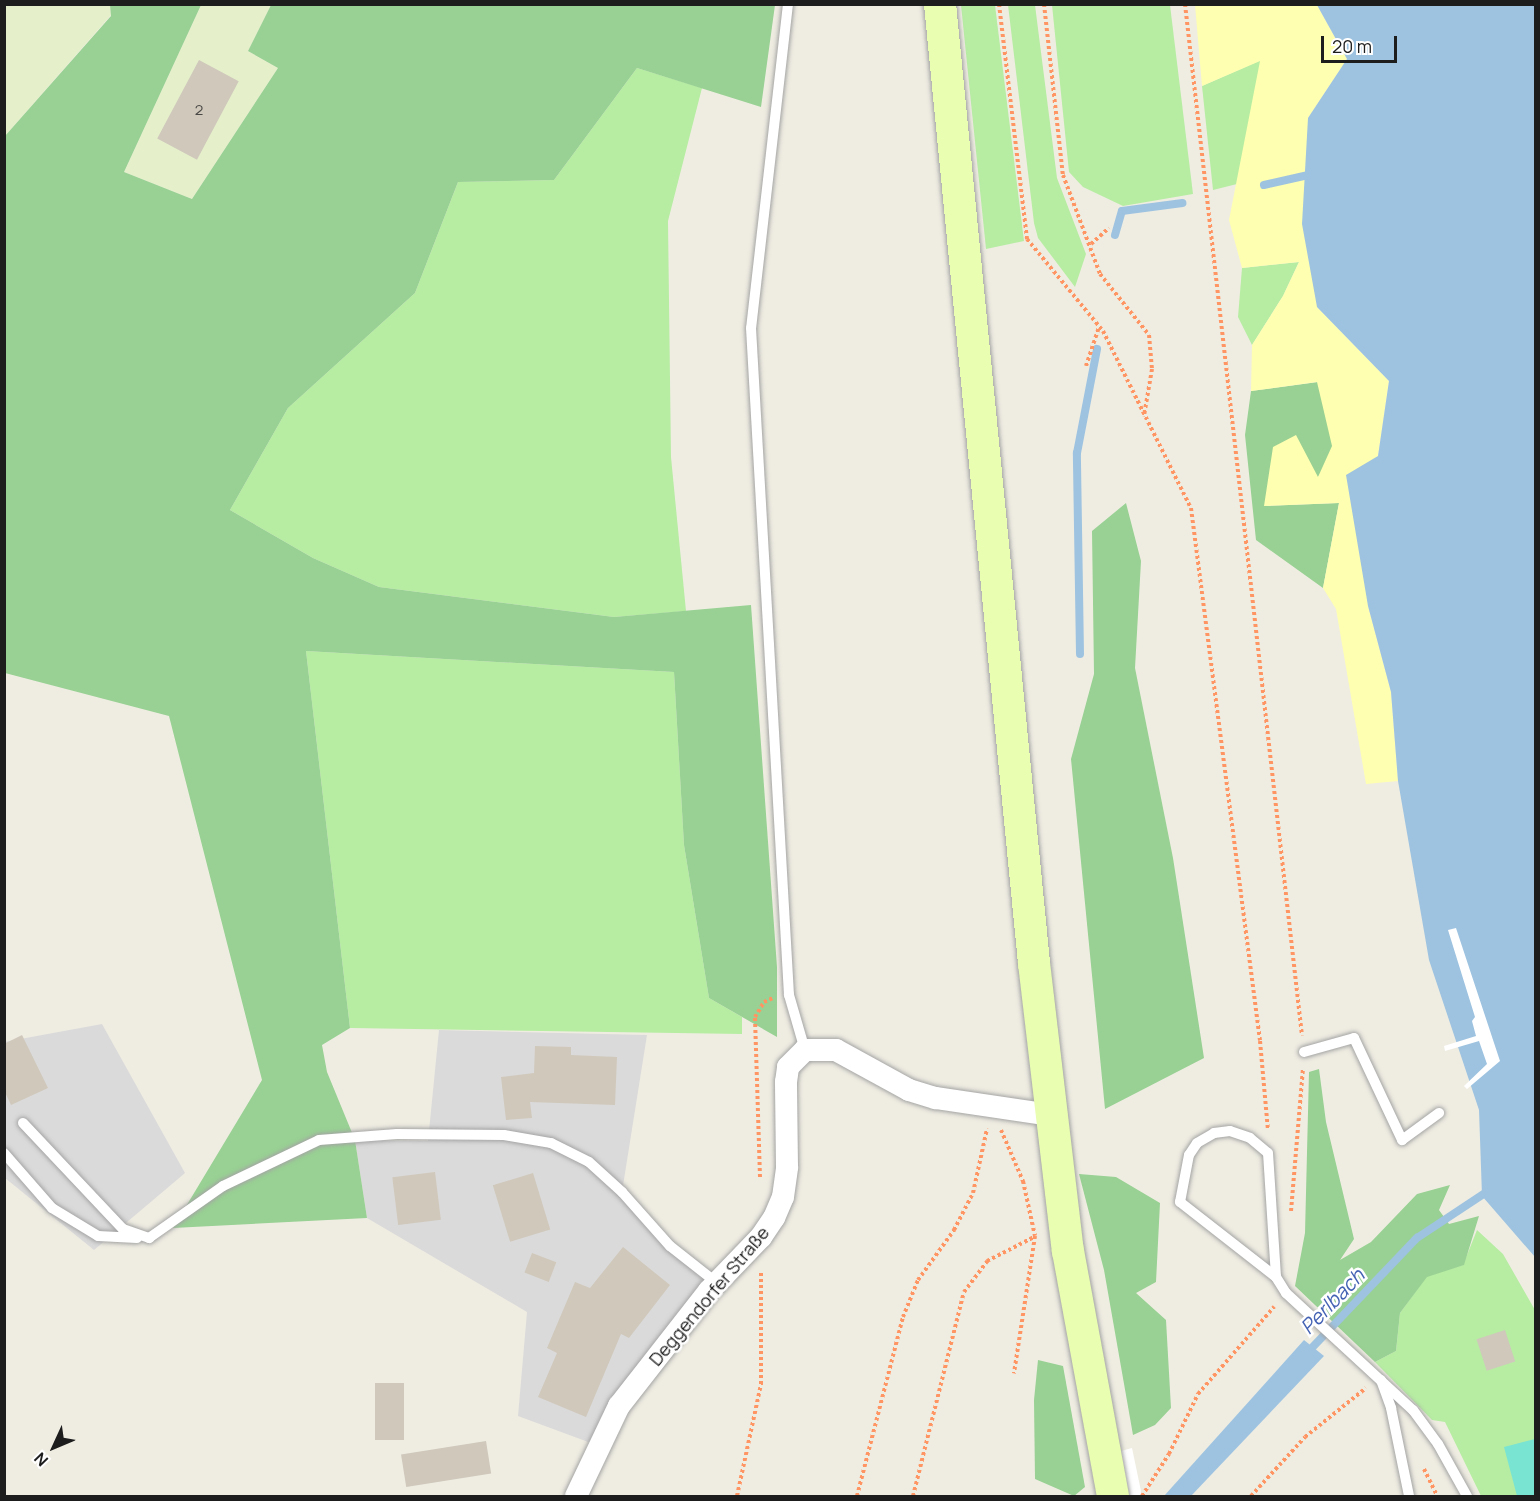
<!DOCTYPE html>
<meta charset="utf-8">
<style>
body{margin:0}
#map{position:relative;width:1540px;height:1501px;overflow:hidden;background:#efede2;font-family:Manrope,sans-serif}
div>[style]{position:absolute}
.residential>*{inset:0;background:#dbdada}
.farmland>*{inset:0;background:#e5f0cb}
.grass>*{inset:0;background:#b7eda3}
.forest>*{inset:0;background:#98d193}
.sand>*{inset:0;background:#feffb0}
.pitch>*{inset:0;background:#79e4d2}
.water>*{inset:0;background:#9ec3e0}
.pier>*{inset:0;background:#fff}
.stream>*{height:8px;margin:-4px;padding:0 4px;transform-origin:4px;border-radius:4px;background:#9ec3e0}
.building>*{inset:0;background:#cfc8bb;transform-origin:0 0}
.path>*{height:4px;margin-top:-2px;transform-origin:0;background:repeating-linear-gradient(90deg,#ff9563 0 3px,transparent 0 6px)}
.roads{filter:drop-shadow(0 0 2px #a4a4a4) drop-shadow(0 0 2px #a4a4a4)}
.lane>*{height:10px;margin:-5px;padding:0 5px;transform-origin:5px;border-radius:5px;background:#fff}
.street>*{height:22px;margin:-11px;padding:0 11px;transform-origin:11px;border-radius:11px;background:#fff}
.secondary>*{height:32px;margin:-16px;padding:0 16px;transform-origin:16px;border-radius:16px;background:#e9feb1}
span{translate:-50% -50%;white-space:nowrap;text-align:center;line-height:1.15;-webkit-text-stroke:5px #fff;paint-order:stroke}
.number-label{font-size:15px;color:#4a4844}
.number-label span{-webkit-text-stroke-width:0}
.street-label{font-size:18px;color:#1d1d1d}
.water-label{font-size:20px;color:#4362b3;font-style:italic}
.frame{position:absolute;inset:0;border:6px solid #1d1d1d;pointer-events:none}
.north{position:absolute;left:24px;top:1417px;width:60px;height:60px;-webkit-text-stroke:4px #fff;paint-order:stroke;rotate:226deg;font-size:16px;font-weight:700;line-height:24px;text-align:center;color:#1d1d1d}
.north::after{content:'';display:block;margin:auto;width:21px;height:27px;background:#1d1d1d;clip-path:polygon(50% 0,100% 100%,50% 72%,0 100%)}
.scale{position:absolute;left:1321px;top:36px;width:76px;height:27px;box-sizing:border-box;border:3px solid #1d1d1d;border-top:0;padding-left:8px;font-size:18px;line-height:21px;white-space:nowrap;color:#1d1d1d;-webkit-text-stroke:4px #fff;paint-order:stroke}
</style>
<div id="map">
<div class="residential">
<div style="clip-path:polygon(102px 1024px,185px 1173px,94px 1250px,5px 1178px,4px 1042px)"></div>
<div style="clip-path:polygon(439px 1030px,647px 1035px,622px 1192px,670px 1246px,717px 1283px,599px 1446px,518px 1416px,527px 1312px,367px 1218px,355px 1140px,428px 1141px)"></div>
</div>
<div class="farmland">
<div style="clip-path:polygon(5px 5px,110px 5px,111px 15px,5px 136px)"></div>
<div style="clip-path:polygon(201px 5px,271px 5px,248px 51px,278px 68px,192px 199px,124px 172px)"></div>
</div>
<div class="grass">
<div style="clip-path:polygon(961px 5px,995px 5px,1024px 241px,986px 249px)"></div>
<div style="clip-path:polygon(1008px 5px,1035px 5px,1057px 178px,1086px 254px,1075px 287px,1038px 238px,1034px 223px)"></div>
<div style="clip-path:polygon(1052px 5px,1170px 5px,1193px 194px,1123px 206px,1083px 187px,1069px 172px)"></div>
<div style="clip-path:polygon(1261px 60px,1237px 184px,1213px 190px,1202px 86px)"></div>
<div style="clip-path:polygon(637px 68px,702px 88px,668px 221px,671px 457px,686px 611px,614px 617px,379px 587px,313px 558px,230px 510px,288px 408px,415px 293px,458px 182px,554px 180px)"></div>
<div style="clip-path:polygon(1299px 262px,1283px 296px,1252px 345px,1238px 317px,1242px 268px)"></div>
<div style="clip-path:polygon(306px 651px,674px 672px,684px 845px,709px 998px,742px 1017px,742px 1034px,350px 1028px)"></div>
<div style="clip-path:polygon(1477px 1230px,1503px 1254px,1535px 1310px,1535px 1496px,1481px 1496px,1445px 1422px,1432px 1420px,1375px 1362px,1396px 1351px,1400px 1313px,1427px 1276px,1463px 1265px)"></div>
</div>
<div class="forest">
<div style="clip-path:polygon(110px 5px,201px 5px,124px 172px,192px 199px,278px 68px,248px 51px,271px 5px,775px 5px,761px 107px,637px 68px,554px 180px,458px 182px,415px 293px,288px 408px,230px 510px,313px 558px,379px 587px,614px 617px,751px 605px,777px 967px,777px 1037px,709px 998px,684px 845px,674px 672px,306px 651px,350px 1028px,322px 1045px,327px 1072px,355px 1140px,367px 1218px,173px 1228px,262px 1080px,169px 716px,5px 673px,5px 136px,111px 16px)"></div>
<div style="clip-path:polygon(1318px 382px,1339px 447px,1318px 477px,1265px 506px,1339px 503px,1323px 588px,1256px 540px,1245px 435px,1251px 391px)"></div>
<div style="clip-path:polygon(1126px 503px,1141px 561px,1135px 668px,1173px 858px,1204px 1058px,1105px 1109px,1071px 759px,1094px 674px,1092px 531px)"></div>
<div style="clip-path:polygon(1319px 1069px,1326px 1122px,1354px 1239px,1340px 1260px,1371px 1242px,1417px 1194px,1450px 1185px,1439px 1210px,1449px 1224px,1479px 1216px,1464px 1265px,1427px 1277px,1400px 1313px,1396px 1351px,1375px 1362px,1295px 1286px,1305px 1233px,1309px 1072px)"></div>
<div style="clip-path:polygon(1079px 1174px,1116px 1177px,1160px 1203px,1156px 1282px,1136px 1293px,1166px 1320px,1171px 1408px,1155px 1425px,1133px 1435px,1104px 1270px)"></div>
<div style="clip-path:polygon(1038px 1360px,1063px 1366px,1085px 1487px,1074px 1496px,1035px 1479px,1034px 1400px)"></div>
</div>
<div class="sand">
<div style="clip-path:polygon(1195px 5px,1317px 5px,1347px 59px,1308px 118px,1317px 307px,1389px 381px,1378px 456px,1368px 606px,1391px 692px,1398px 781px,1366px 784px,1336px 609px,1323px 588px,1339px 503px,1264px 506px,1273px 447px,1296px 435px,1318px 477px,1332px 446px,1317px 382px,1251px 391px,1252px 345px,1283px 296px,1299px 262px,1242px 268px,1229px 220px,1260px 61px,1202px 86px)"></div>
</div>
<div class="pitch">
<div style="clip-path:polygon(1535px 1439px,1535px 1496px,1517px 1496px,1504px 1447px)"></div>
</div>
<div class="water">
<div style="clip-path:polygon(1317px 5px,1535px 5px,1535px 1257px,1482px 1196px,1479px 1110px,1429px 960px,1398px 781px,1391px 692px,1368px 606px,1346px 475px,1378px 456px,1389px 381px,1317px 307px,1302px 224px,1308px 118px,1347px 59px)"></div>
<div style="clip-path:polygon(1304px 1340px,1324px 1356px,1191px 1496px,1164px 1496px)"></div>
</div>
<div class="pier">
<div style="clip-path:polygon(1456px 928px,1500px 1061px,1467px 1089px,1464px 1086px,1487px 1064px,1479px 1041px,1445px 1051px,1444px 1046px,1476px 1036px,1472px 1021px,1475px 1017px,1448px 930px)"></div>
<div style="clip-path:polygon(1132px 1448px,1142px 1496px,1097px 1496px,1121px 1451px)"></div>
</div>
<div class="stream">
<div style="left:1264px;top:185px;width:50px;rotate:-12.7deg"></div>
<div style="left:1115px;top:235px;width:25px;rotate:-74deg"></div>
<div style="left:1122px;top:211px;width:61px;rotate:-7.6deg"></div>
<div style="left:1080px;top:654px;width:201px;rotate:-90.9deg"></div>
<div style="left:1077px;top:453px;width:106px;rotate:-79.1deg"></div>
<div style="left:1306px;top:1354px;width:161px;rotate:-46.3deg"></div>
<div style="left:1417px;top:1238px;width:85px;rotate:-33.5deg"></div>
</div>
<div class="building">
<div style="left:199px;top:60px;width:45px;height:89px;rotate:28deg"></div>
<div style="clip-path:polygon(22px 1035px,48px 1088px,11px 1105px,4px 1090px,4px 1044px)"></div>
<div style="clip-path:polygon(535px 1046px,571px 1047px,571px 1055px,617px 1057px,615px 1105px,530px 1102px,532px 1118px,506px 1120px,501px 1077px,534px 1073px)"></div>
<div style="left:435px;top:1172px;width:48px;height:43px;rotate:83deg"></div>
<div style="left:533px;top:1173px;width:59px;height:42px;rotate:73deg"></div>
<div style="clip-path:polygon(623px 1247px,670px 1285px,629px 1338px,621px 1334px,586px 1417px,538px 1397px,557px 1353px,547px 1348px,575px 1282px,590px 1288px)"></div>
<div style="left:532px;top:1253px;width:26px;height:21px;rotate:21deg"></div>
<div style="left:1505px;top:1330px;width:33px;height:30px;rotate:72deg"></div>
<div style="left:375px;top:1383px;width:29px;height:57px"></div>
<div style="left:486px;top:1441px;width:33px;height:86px;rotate:81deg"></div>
</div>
<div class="path">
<div style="left:999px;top:4px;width:237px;rotate:83.2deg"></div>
<div style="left:1027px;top:239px;width:119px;rotate:50.4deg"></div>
<div style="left:1103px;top:331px;width:198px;rotate:63.6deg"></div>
<div style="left:1191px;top:508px;width:537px;rotate:82.62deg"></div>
<div style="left:1260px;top:1041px;width:90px;rotate:84.9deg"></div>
<div style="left:1044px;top:4px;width:172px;rotate:83.7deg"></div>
<div style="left:1063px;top:175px;width:106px;rotate:69.5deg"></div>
<div style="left:1100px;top:274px;width:78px;rotate:51.2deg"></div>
<div style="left:1149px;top:335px;width:34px;rotate:85deg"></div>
<div style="left:1152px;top:369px;width:48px;rotate:99.7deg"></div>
<div style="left:1185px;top:4px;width:1038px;rotate:83.53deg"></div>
<div style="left:1091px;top:244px;width:24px;rotate:-42deg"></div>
<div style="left:1086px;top:366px;width:41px;rotate:-71.6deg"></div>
<div style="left:1001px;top:1130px;width:56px;rotate:66.7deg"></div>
<div style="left:1023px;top:1181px;width:56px;rotate:77.7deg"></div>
<div style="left:1035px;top:1236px;width:139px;rotate:98.7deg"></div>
<div style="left:760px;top:1177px;width:160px;rotate:-91.8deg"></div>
<div style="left:755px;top:1017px;width:17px;rotate:-59deg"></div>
<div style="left:764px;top:1002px;width:10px;rotate:-24deg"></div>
<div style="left:1291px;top:1211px;width:143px;rotate:-85.2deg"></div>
<div style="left:1424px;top:1469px;width:30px;rotate:64deg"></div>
<div style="left:737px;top:1496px;width:115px;rotate:-77.9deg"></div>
<div style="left:761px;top:1384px;width:112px;rotate:-90deg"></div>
<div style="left:857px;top:1496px;width:185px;rotate:-75.6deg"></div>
<div style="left:903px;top:1317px;width:40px;rotate:-68deg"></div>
<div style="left:918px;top:1280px;width:62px;rotate:-54.2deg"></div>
<div style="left:954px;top:1230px;width:42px;rotate:-62.8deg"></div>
<div style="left:973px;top:1193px;width:66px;rotate:-77.7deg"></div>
<div style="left:913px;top:1496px;width:210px;rotate:-76deg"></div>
<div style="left:964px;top:1292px;width:39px;rotate:-53deg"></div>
<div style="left:987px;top:1261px;width:53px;rotate:-27.1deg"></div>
<div style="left:1142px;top:1496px;width:50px;rotate:-57.3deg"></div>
<div style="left:1169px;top:1454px;width:67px;rotate:-64.2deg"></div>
<div style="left:1198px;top:1394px;width:116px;rotate:-48.9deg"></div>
<div style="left:1251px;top:1496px;width:80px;rotate:-47.5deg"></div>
<div style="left:1305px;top:1437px;width:78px;rotate:-38.8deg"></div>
</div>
<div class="roads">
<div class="lane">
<div style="left:788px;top:4px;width:326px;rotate:96.5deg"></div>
<div style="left:751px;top:328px;width:668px;rotate:86.74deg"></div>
<div style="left:789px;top:995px;width:57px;rotate:73.8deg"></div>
<div style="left:1304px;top:1052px;width:52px;rotate:-15.6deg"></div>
<div style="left:1354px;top:1038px;width:113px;rotate:64.8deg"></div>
<div style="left:1402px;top:1140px;width:46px;rotate:-36.1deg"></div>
<div style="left:23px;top:1123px;width:146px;rotate:46.7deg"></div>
<div style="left:123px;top:1229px;width:28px;rotate:19deg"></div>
<div style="left:149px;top:1238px;width:90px;rotate:-35.1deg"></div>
<div style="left:223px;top:1186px;width:106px;rotate:-25.6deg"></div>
<div style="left:319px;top:1140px;width:78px;rotate:-4.4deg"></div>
<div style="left:397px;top:1134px;width:107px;rotate:0.5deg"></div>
<div style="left:504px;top:1135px;width:48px;rotate:9.7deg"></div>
<div style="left:551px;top:1143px;width:42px;rotate:26.6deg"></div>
<div style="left:589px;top:1162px;width:45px;rotate:42.3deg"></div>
<div style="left:622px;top:1192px;width:72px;rotate:48.4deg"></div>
<div style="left:670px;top:1246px;width:60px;rotate:38.2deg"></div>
<div style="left:4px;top:1153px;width:73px;rotate:48.9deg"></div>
<div style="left:52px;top:1208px;width:54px;rotate:31.3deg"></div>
<div style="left:98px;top:1236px;width:39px;rotate:3deg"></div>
<div style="left:1276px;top:1277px;width:122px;rotate:-142deg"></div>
<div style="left:1180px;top:1202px;width:48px;rotate:-79.2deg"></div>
<div style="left:1189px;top:1155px;width:14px;rotate:-56deg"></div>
<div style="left:1197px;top:1143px;width:20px;rotate:-30deg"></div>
<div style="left:1214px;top:1133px;width:16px;rotate:-7deg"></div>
<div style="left:1230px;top:1131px;width:21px;rotate:19deg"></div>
<div style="left:1250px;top:1138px;width:23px;rotate:40deg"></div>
<div style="left:1268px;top:1153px;width:124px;rotate:86.3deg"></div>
<div style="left:1276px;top:1277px;width:19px;rotate:58deg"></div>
<div style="left:1286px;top:1293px;width:173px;rotate:42.7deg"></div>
<div style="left:1413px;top:1410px;width:42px;rotate:53.7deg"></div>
<div style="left:1438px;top:1444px;width:60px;rotate:60.9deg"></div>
<div style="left:1381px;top:1380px;width:30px;rotate:70deg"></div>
<div style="left:1391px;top:1408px;width:90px;rotate:78.4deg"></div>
</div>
<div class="street">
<div style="left:576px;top:1496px;width:100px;rotate:-64.5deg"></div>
<div style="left:619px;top:1406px;width:146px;rotate:-52deg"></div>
<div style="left:709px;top:1291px;width:75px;rotate:-46.1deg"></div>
<div style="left:761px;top:1237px;width:23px;rotate:-56deg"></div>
<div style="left:774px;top:1218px;width:23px;rotate:-67deg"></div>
<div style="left:783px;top:1197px;width:30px;rotate:-82deg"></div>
<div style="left:787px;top:1167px;width:85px;rotate:-90.7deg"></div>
<div style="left:786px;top:1082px;width:15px;rotate:-82deg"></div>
<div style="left:788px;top:1067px;width:24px;rotate:-45deg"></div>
<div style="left:805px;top:1050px;width:31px"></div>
<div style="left:836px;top:1050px;width:83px;rotate:28.7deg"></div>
<div style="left:909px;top:1090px;width:28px;rotate:17deg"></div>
<div style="left:936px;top:1098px;width:116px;rotate:8.4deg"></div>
</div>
<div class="secondary">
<div style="left:940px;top:4px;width:964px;rotate:84.4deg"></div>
<div style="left:1034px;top:963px;width:290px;rotate:83.3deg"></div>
<div style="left:1068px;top:1251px;width:249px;rotate:79.6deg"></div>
</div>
</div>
<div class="number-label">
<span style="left:199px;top:110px">2</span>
</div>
<div class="street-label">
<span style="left:709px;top:1296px;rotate:-50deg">Deggendorfer Straße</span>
</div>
<div class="water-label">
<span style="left:1332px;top:1301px;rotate:-46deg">Perlbach</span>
</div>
<div class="frame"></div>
<div class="north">N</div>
<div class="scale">20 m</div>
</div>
